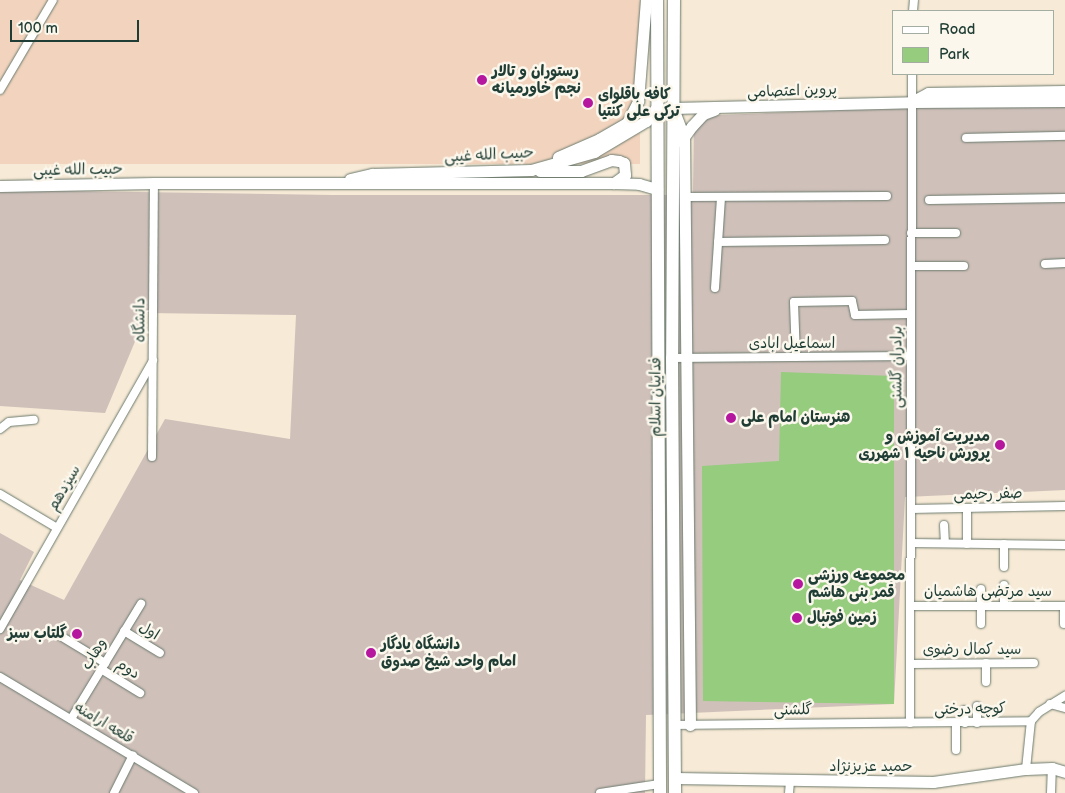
<!DOCTYPE html>
<meta charset="utf-8">
<style>
body{margin:0}
#map{position:relative;width:1065px;height:793px;overflow:hidden;background:#f7ead6;font-family:"Balsamiq Sans","Playpen Sans Arabic",sans-serif}
div>[style]{position:absolute}
.built>*{inset:0;background:#f2d4be;transform-origin:0 0}
.industrial>*{inset:0;background:#cfc0ba}
.green>*{inset:0;background:#95cc7e}
.roads{filter:drop-shadow(0 0 1px #6b7a6d) drop-shadow(0 0 1px #6b7a6d)}
.street>*{height:8px;margin:-4px;padding:0 4px;transform-origin:4px;border-radius:4px;background:#fff}
.secondary>*{height:11px;margin:-5.5px;padding:0 5.5px;transform-origin:5.5px;border-radius:5.5px;background:#fff}
.primary>*{height:12px;margin:-6px;padding:0 6px;transform-origin:6px;border-radius:6px;background:#fff}
.dots>*{width:14px;height:14px;translate:-50% -50%;box-sizing:border-box;border:2px solid #fbf7ec;border-radius:50%}
span{translate:-50% -50%;white-space:nowrap;text-align:center;line-height:1.15;-webkit-text-stroke:5px #fbf7ec;paint-order:stroke}
.poi-label{font-size:15px;color:#1f3d34;font-weight:700}
.left{translate:0 -50%;text-align:left}
.right{translate:-100% -50%;text-align:right}
.street-label{font-size:15px;color:#1f3d34}
.legend{position:absolute;left:892px;top:10px;width:162px;height:65px;box-sizing:border-box;background:#fbf7ec;border:1px solid #a3ada2;margin:0;padding:6px 9px;list-style:none;font-size:15px;color:#1f3d34}
.legend li{display:flex;align-items:center;gap:10px;height:25px}
.legend b{width:25px;border:1px solid #a3ada2}
.scale{position:absolute;left:10px;top:20px;width:129px;height:22px;box-sizing:border-box;border:2px solid #1f3d34;border-top:0;padding-left:6px;font-size:15px;line-height:18px;white-space:nowrap;color:#1f3d34;-webkit-text-stroke:4px #fbf7ec;paint-order:stroke}
</style>
<div id="map">
<div class="built">
<div style="left:0;top:0;width:640px;height:164px"></div>
</div>
<div class="industrial">
<div style="clip-path:polygon(1065px 101px,1065px 490px,905px 497px,894px 704px,646px 715px,645px 793px,0 793px,0 533px,34px 552px,20px 580px,64px 600px,165px 419px,290px 439px,296px 315px,147px 313px,105px 413px,0 406px,0 190px,332px 195px,693px 195px,694px 116px)"></div>
</div>
<div class="green">
<div style="clip-path:polygon(781px 372px,894px 376px,894px 704px,703px 701px,702px 466px,779px 461px)"></div>
</div>
<div class="roads">
<div class="street">
<div style="left:913px;top:11px;width:11px;rotate:-85deg"></div>
<div style="left:0;top:90px;width:104px;rotate:-59.5deg"></div>
<div style="left:966px;top:138px;width:99px;rotate:-1.2deg"></div>
<div style="left:685px;top:197px;width:202px;rotate:-0.3deg"></div>
<div style="left:929px;top:200px;width:136px;rotate:-0.8deg"></div>
<div style="left:911px;top:233px;width:45px"></div>
<div style="left:718px;top:242px;width:167px;rotate:-0.7deg"></div>
<div style="left:1045px;top:264px;width:20px;rotate:-3deg"></div>
<div style="left:911px;top:266px;width:53px"></div>
<div style="left:715px;top:288px;width:91px;rotate:-86.2deg"></div>
<div style="left:796px;top:357px;width:55px;rotate:-92.1deg"></div>
<div style="left:794px;top:302px;width:58px;rotate:-1deg"></div>
<div style="left:852px;top:301px;width:14px;rotate:78deg"></div>
<div style="left:855px;top:315px;width:56px;rotate:-1deg"></div>
<div style="left:672px;top:358px;width:239px;rotate:-0.5deg"></div>
<div style="left:0;top:429px;width:11px;rotate:-38deg"></div>
<div style="left:9px;top:422px;width:25px;rotate:-5deg"></div>
<div style="left:152px;top:457px;width:274px;rotate:-89.6deg"></div>
<div style="left:0;top:494px;width:66px;rotate:30.8deg"></div>
<div style="left:967px;top:508px;width:36px;rotate:90deg"></div>
<div style="left:911px;top:509px;width:154px;rotate:-1.1deg"></div>
<div style="left:944px;top:525px;width:18px;rotate:87deg"></div>
<div style="left:911px;top:543px;width:154px;rotate:0.7deg"></div>
<div style="left:1004px;top:567px;width:23px;rotate:-90deg"></div>
<div style="left:1004px;top:585px;width:21px;rotate:90deg"></div>
<div style="left:911px;top:606px;width:154px"></div>
<div style="left:1064px;top:606px;width:18px;rotate:90deg"></div>
<div style="left:981px;top:624px;width:35px;rotate:-90deg"></div>
<div style="left:0;top:629px;width:309px;rotate:-60.3deg"></div>
<div style="left:124px;top:631px;width:42px;rotate:31.4deg"></div>
<div style="left:54px;top:632px;width:60px;rotate:31.3deg"></div>
<div style="left:910px;top:664px;width:124px;rotate:-0.5deg"></div>
<div style="left:101px;top:669px;width:46px;rotate:31.6deg"></div>
<div style="left:0;top:677px;width:226px;rotate:30.9deg"></div>
<div style="left:986px;top:682px;width:19px;rotate:-90deg"></div>
<div style="left:1050px;top:704px;width:16px;rotate:15deg"></div>
<div style="left:977px;top:706px;width:17px;rotate:90deg"></div>
<div style="left:964px;top:710px;width:13px;rotate:86deg"></div>
<div style="left:71px;top:719px;width:135px;rotate:-58.7deg"></div>
<div style="left:910px;top:723px;width:649px;rotate:-89.82deg"></div>
<div style="left:956px;top:723px;width:27px;rotate:90deg"></div>
<div style="left:676px;top:725px;width:355px;rotate:-0.6deg"></div>
<div style="left:1026px;top:769px;width:48px;rotate:-84.1deg"></div>
<div style="left:1031px;top:721px;width:12px;rotate:-48deg"></div>
<div style="left:1039px;top:712px;width:31px;rotate:-32deg"></div>
<div style="left:114px;top:793px;width:42px;rotate:-63.4deg"></div>
<div style="left:600px;top:793px;width:60px;rotate:-8.7deg"></div>
<div style="left:789px;top:793px;width:12px;rotate:-85deg"></div>
<div style="left:1051px;top:793px;width:25px;rotate:-88deg"></div>
</div>
<div class="secondary">
<div style="left:913px;top:101px;width:17px;rotate:-28deg"></div>
<div style="left:928px;top:93px;width:137px;rotate:-0.8deg"></div>
<div style="left:681px;top:141px;width:19px;rotate:-54deg"></div>
<div style="left:692px;top:126px;width:16px;rotate:-47deg"></div>
<div style="left:703px;top:114px;width:12px;rotate:-20deg"></div>
<div style="left:558px;top:157px;width:45px;rotate:-23.7deg"></div>
<div style="left:599px;top:139px;width:32px;rotate:-30deg"></div>
<div style="left:627px;top:123px;width:25px;rotate:-63deg"></div>
<div style="left:638px;top:101px;width:101px;rotate:-85.5deg"></div>
<div style="left:540px;top:171px;width:41px"></div>
<div style="left:581px;top:171px;width:32px;rotate:-20deg"></div>
<div style="left:611px;top:160px;width:8px;rotate:7deg"></div>
<div style="left:619px;top:161px;width:5px;rotate:22deg"></div>
<div style="left:624px;top:163px;width:12px;rotate:85deg"></div>
<div style="left:625px;top:175px;width:14px;rotate:144deg"></div>
<div style="left:350px;top:179px;width:23px;rotate:-13deg"></div>
<div style="left:372px;top:174px;width:159px;rotate:-1.4deg"></div>
<div style="left:531px;top:170px;width:66px;rotate:-15.9deg"></div>
<div style="left:594px;top:152px;width:61px;rotate:-30.8deg"></div>
<div style="left:646px;top:121px;width:16px;rotate:-52deg"></div>
<div style="left:0;top:186px;width:154px;rotate:-1.1deg"></div>
<div style="left:154px;top:183px;width:460px"></div>
<div style="left:614px;top:183px;width:25px;rotate:2deg"></div>
<div style="left:639px;top:184px;width:19px;rotate:16deg"></div>
<div style="left:690px;top:725px;width:588px;rotate:-90.58deg"></div>
<div style="left:684px;top:137px;width:31px;rotate:-111deg"></div>
<div style="left:673px;top:108px;width:239px;rotate:-1.4deg"></div>
<div style="left:912px;top:102px;width:153px;rotate:-0.4deg"></div>
<div style="left:675px;top:778px;width:258px;rotate:0.9deg"></div>
<div style="left:933px;top:782px;width:94px;rotate:-8deg"></div>
<div style="left:1026px;top:769px;width:26px;rotate:-2deg"></div>
<div style="left:1052px;top:768px;width:14px;rotate:17deg"></div>
</div>
<div class="primary">
<div style="left:657px;top:0;width:793px;rotate:89.78deg"></div>
<div style="left:674px;top:0;width:358px;rotate:90.3deg"></div>
<div style="left:672px;top:358px;width:435px;rotate:89.6deg"></div>
</div>
</div>
<div class="dots">
<div style="left:482px;top:80px;background:#b5179e"></div>
<div style="left:588px;top:103px;background:#b5179e"></div>
<div style="left:731px;top:418px;background:#b5179e"></div>
<div style="left:1000px;top:445px;background:#b5179e"></div>
<div style="left:798px;top:584px;background:#b5179e"></div>
<div style="left:797px;top:618px;background:#b5179e"></div>
<div style="left:77px;top:634px;background:#b5179e"></div>
<div style="left:371px;top:653px;background:#b5179e"></div>
</div>
<div class="poi-label">
<span class="left" style="left:492px;top:80px">رستوران و تالار<br>نجم خاورمیانه</span>
<span class="left" style="left:598px;top:103px">کافه باقلوای<br>ترکی علی کنتیا</span>
<span class="left" style="left:741px;top:418px">هنرستان امام علی</span>
<span class="right" style="left:990px;top:445px">مدیریت آموزش و<br>پرورش ناحیه ۱ شهرری</span>
<span class="left" style="left:808px;top:584px">مجموعه ورزشی<br>قمر بنی هاشم</span>
<span class="left" style="left:807px;top:618px">زمین فوتبال</span>
<span class="right" style="left:67px;top:634px">گلتاب سبز</span>
<span class="left" style="left:381px;top:653px">دانشگاه یادگار<br>امام واحد شیخ صدوق</span>
</div>
<div class="street-label">
<span style="left:792px;top:91px;rotate:-2deg">پروین اعتصامی</span>
<span style="left:489px;top:155px;rotate:-3deg">حبیب الله غیبی</span>
<span style="left:78px;top:170px;rotate:-1deg">حبیب الله غیبی</span>
<span style="left:140px;top:320px;rotate:-90deg">دانشگاه</span>
<span style="left:792px;top:344px">اسماعیل ابادی</span>
<span style="left:897px;top:367px;rotate:-90deg">برادران گلشنی</span>
<span style="left:656px;top:397px;rotate:-90deg">فداییان اسلام</span>
<span style="left:64px;top:488px;rotate:-60deg">سیزدهم</span>
<span style="left:988px;top:494px;rotate:-1deg">صفر رحیمی</span>
<span style="left:988px;top:592px">سید مرتضی هاشمیان</span>
<span style="left:149px;top:631px;rotate:31deg">اول</span>
<span style="left:972px;top:650px">سید کمال رضوی</span>
<span style="left:94px;top:654px;rotate:-59deg">وهاب</span>
<span style="left:128px;top:669px;rotate:32deg">دوم</span>
<span style="left:970px;top:709px;rotate:-1deg">کوچه درختی</span>
<span style="left:793px;top:710px;rotate:-1deg">گلشنی</span>
<span style="left:104px;top:723px;rotate:31deg">قلعه ارامنه</span>
<span style="left:871px;top:767px">حمید عزیزنژاد</span>
</div>
<ul class="legend">
<li><b style="height:6px;background:#fff"></b>Road</li>
<li><b style="height:14px;background:#95cc7e"></b>Park</li>
</ul>
<div class="scale">100 m</div>
</div>
